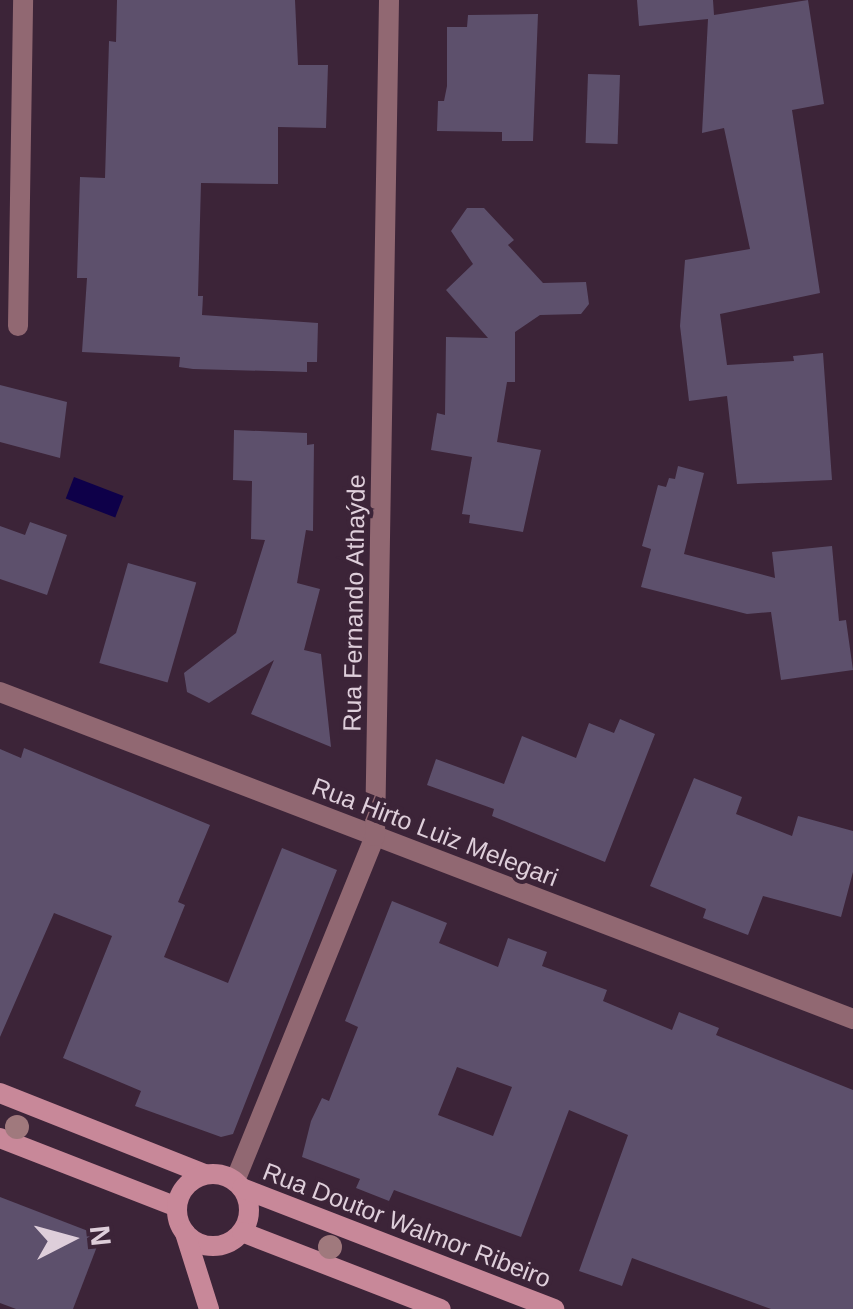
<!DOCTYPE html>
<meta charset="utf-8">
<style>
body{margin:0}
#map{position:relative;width:853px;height:1309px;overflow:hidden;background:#3c2438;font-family:Helvetica,sans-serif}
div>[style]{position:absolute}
.water>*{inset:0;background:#0e0049;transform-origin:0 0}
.building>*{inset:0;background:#5d506c;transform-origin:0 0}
.street>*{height:20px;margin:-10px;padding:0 10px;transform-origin:10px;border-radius:10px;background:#916872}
.secondary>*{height:20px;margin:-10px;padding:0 10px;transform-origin:10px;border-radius:10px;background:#c88899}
.secondary>.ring{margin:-10px;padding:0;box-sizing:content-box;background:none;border:20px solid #c88899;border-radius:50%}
.trees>*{width:24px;height:24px;margin:-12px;border-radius:50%;background:#a0797d}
span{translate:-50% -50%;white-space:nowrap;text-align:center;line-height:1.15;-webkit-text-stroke:8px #3c2438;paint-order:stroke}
.street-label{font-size:25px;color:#deceda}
.north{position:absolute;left:20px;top:1189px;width:100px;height:100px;-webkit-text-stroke:8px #3c2438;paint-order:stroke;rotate:84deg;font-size:28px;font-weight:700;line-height:40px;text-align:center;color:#deceda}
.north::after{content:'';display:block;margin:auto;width:35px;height:45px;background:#deceda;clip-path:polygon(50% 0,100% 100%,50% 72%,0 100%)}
</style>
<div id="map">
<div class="water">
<div style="left:74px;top:477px;width:53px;height:23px;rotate:21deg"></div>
</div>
<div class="building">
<div style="clip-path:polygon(117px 0,295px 0,298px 65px,328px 65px,326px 128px,278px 127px,278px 184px,201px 183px,198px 296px,203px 296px,202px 315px,318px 323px,317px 362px,307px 362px,307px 372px,193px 369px,179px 367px,180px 357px,82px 352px,87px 278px,77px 278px,80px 177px,105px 178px,109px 41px,116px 42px)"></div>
<div style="clip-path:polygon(637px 0,713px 0,714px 15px,808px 0,824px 104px,792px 110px,820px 293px,720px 314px,727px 365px,794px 361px,793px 356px,823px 353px,832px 480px,737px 484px,727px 396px,689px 401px,680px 326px,685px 260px,750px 249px,724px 128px,702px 133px,708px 19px,639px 26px)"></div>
<div style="clip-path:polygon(538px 14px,533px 141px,502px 141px,502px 132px,437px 131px,438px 101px,444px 101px,447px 86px,447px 27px,467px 27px,468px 15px)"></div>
<div style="left:588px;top:74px;width:32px;height:69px;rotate:2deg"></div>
<div style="clip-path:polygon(467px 208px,484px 208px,514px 240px,508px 245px,543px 283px,586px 282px,589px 304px,581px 314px,540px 315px,515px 332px,515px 382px,507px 382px,497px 442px,541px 450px,523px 532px,469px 523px,470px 515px,462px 514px,472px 457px,431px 450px,437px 413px,445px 415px,446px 337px,488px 338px,446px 290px,473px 264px,451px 231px)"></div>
<div style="clip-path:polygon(0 385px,67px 402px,60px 458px,0 442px)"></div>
<div style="clip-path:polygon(234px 430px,307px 433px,307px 445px,314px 444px,313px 531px,306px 530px,297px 583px,320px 589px,304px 650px,321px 654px,331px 747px,251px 714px,274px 660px,209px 703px,187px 692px,184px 673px,236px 633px,265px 540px,251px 539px,252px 481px,233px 480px)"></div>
<div style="clip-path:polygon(678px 466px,704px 473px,684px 554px,775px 578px,772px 552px,832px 546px,839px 621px,846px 620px,853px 670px,781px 680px,771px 612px,747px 614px,641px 587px,651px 549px,642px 546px,658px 485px,666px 487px,669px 478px,675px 479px)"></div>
<div style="clip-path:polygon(30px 522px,67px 535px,47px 595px,0 579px,0 526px,25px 535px)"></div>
<div style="left:128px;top:563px;width:71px;height:104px;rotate:16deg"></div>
<div style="clip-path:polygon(620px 719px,655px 734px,605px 862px,492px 816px,494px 809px,427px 785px,436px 759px,504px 784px,522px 736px,576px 758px,589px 723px,614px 733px)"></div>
<div style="clip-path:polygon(24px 748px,210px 825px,178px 902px,185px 905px,164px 957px,228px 983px,282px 848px,337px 870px,233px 1134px,221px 1137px,135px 1106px,141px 1091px,63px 1058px,112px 936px,54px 913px,0 1037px,0 749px,21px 758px)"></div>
<div style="clip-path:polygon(694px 778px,742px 797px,736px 814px,792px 836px,798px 816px,853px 831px,853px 872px,841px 917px,763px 896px,748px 935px,703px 918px,706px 909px,650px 886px)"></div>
<div style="clip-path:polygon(evenodd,392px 901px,447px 923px,439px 943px,498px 967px,508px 938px,547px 952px,542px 966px,607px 990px,603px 1001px,672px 1030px,679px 1012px,719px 1028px,716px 1035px,853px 1090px,853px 1309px,771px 1309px,632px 1258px,622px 1286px,579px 1271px,628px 1135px,569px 1110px,521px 1237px,394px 1190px,389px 1201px,356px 1188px,360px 1179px,302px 1157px,311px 1121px,322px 1098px,329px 1101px,358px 1027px,345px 1021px,392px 901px,457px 1067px,512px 1087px,493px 1136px,438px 1115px,457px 1067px)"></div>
<div style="clip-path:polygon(0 1197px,101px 1236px,73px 1309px,16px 1309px,0 1303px)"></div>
</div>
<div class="street">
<div style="left:18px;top:326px;width:326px;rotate:-89.1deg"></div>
<div style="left:0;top:692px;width:914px;rotate:20.97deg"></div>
<div style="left:235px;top:1181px;width:372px;rotate:-67.9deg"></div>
<div style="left:375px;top:836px;width:836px;rotate:-89.04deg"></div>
</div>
<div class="secondary">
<div style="left:0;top:1093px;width:220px;rotate:21.6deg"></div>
<div style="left:0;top:1138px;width:190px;rotate:21.3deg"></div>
<div class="ring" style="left:177px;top:1174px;width:52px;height:52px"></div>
<div style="left:242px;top:1188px;width:335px;rotate:21.2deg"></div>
<div style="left:242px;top:1232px;width:213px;rotate:21.2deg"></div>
<div style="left:185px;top:1233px;width:80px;rotate:72.5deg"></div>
</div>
<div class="trees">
<div style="left:17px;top:1127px"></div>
<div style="left:330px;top:1247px"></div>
</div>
<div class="street-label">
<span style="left:354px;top:603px;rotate:-89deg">Rua Fernando Athaýde</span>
<span style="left:435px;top:832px;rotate:21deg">Rua Hirto Luiz Melegari</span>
<span style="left:407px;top:1225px;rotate:21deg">Rua Doutor Walmor Ribeiro</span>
</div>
<div class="north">N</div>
</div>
